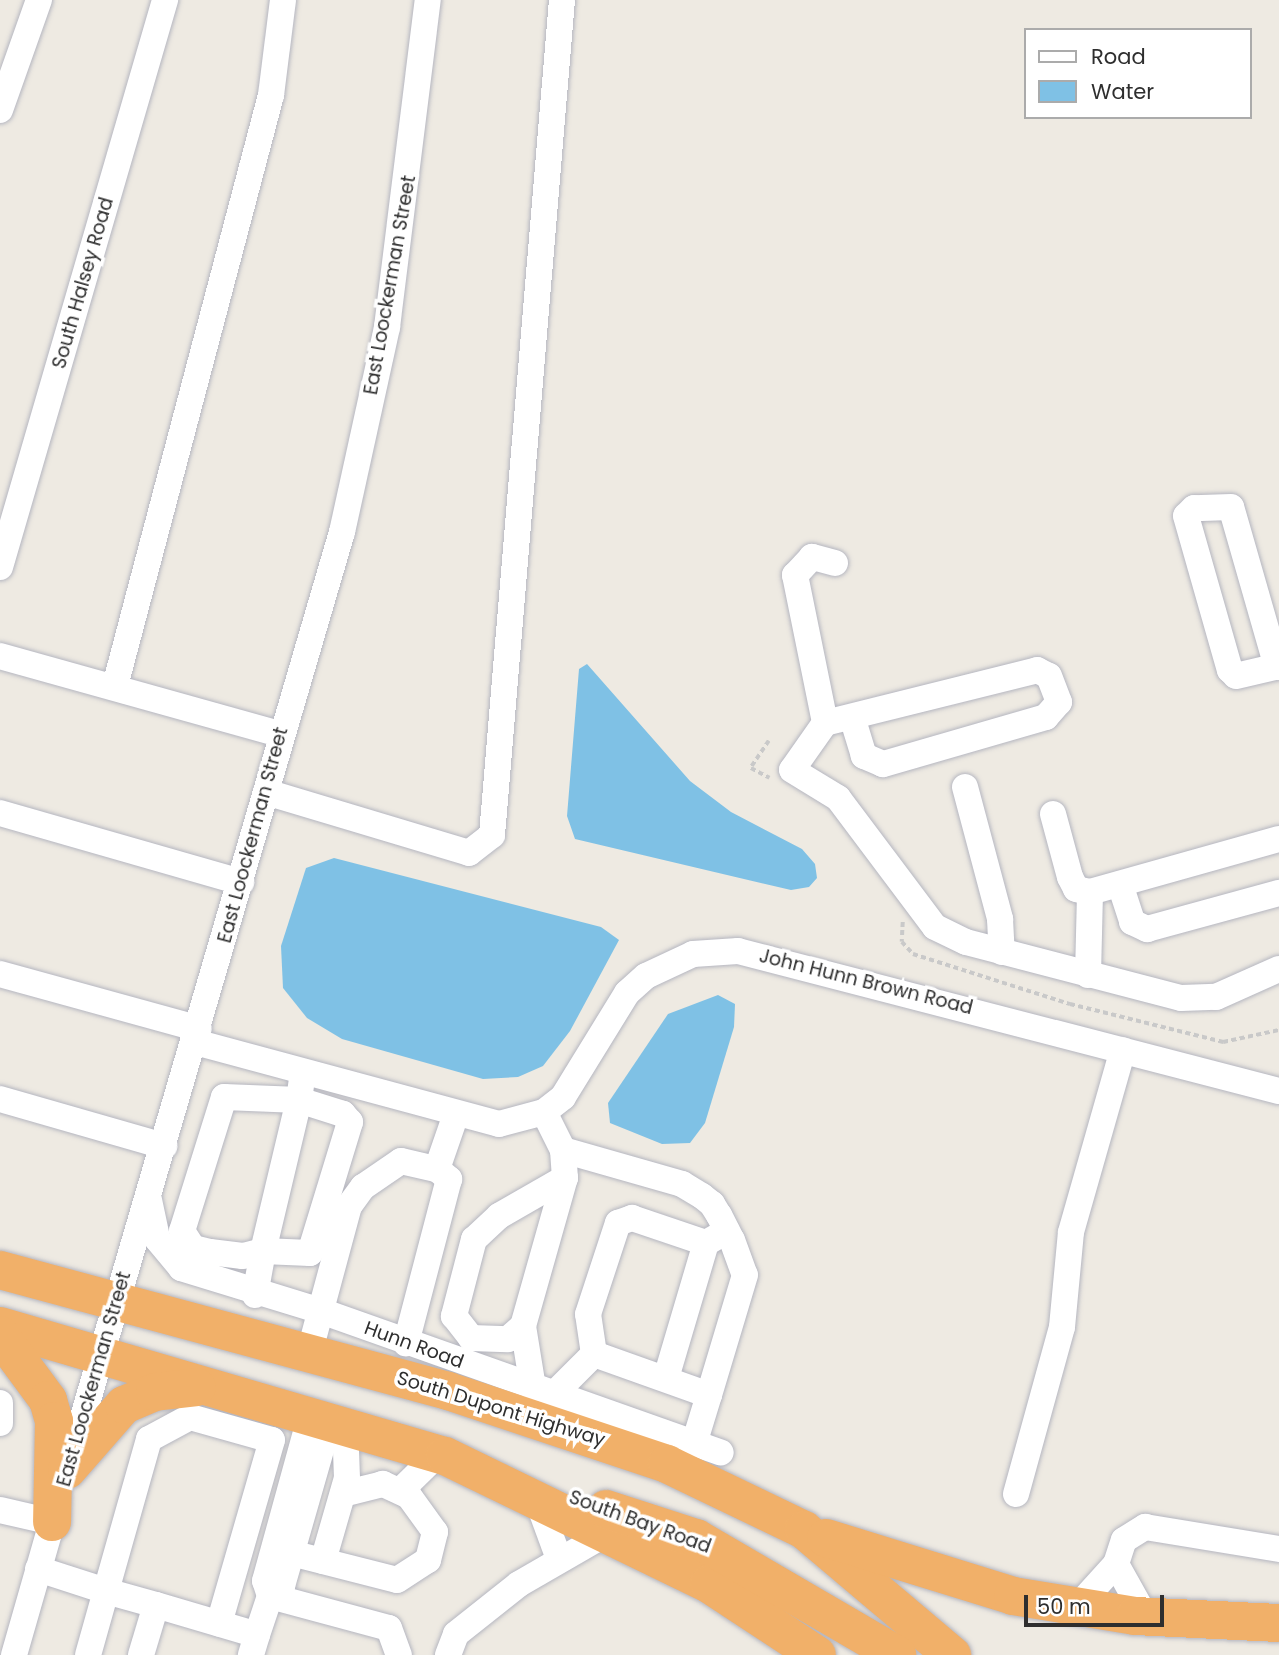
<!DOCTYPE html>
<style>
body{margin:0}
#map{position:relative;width:1279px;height:1655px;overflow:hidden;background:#eeeae2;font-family:Poppins,sans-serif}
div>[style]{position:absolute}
.water>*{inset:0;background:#7fc1e5}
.path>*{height:3.5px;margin-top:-1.75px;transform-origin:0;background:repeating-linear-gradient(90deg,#c9c9c9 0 5px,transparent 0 8.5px)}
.roads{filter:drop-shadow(0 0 2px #b5b6c0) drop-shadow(0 0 2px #b5b6c0)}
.minor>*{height:26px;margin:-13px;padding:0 13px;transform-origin:13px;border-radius:13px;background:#fff}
.highway>*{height:38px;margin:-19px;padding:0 19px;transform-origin:19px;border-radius:19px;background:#f1b069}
span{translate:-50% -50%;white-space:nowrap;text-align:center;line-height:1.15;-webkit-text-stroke:7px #fff;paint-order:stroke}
.street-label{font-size:19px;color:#2e2e2e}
.legend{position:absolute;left:1024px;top:28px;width:228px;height:91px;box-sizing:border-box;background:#fff;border:2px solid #ababab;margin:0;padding:9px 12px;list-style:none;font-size:21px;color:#2e2e2e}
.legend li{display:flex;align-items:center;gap:14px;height:35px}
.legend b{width:35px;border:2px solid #ababab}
.scale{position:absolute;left:1024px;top:1595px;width:140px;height:32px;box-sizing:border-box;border:4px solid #2e2e2e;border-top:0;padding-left:9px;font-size:21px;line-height:24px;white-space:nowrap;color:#2e2e2e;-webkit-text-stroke:5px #fff;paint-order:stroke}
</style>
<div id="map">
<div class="water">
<div style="clip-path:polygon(587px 664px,690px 781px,731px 812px,802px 849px,815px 864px,817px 878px,809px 887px,791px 890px,575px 839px,567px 816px,579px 669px)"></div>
<div style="clip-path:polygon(334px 858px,601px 927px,619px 940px,570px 1031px,543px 1066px,518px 1077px,483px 1079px,342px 1039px,307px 1018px,283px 988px,281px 946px,306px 868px)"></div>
<div style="clip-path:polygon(718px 995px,735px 1004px,734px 1027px,705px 1123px,690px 1143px,662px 1144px,610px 1123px,608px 1103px,668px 1014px)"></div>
</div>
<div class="path">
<div style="left:769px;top:741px;width:32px;rotate:124deg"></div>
<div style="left:751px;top:768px;width:21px;rotate:28deg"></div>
<div style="left:903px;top:922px;width:20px;rotate:93deg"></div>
<div style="left:902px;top:942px;width:16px;rotate:47deg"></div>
<div style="left:913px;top:954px;width:165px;rotate:17.7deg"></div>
<div style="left:1070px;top:1004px;width:158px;rotate:13.9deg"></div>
<div style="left:1223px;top:1042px;width:57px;rotate:-12.1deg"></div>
</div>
<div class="roads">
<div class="minor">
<div style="left:0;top:110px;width:117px;rotate:-70.5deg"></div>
<div style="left:835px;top:563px;width:24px;rotate:-165deg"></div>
<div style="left:812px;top:557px;width:25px;rotate:133deg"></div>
<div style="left:795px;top:575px;width:151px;rotate:78.5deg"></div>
<div style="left:825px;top:723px;width:57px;rotate:125.1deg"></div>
<div style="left:792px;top:770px;width:54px;rotate:31.3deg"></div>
<div style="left:838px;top:798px;width:161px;rotate:53.1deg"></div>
<div style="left:935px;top:927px;width:34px;rotate:26deg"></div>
<div style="left:966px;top:942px;width:222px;rotate:14.6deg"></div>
<div style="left:1181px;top:998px;width:35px;rotate:-2deg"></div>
<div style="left:1216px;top:997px;width:69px;rotate:-24deg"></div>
<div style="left:0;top:567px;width:591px;rotate:-73.77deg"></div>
<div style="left:0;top:656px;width:291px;rotate:15.6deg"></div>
<div style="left:1277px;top:667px;width:166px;rotate:-106deg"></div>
<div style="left:1231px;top:507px;width:37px;rotate:178deg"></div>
<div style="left:1194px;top:508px;width:11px;rotate:135deg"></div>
<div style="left:1186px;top:516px;width:160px;rotate:74.1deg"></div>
<div style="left:1230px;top:670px;width:8px;rotate:45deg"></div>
<div style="left:1236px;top:676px;width:44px;rotate:-13.1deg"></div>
<div style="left:115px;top:686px;width:611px;rotate:-75.21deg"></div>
<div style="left:271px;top:95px;width:96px;rotate:-82.8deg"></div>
<div style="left:825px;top:723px;width:219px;rotate:-14deg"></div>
<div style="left:1037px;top:670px;width:13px;rotate:27deg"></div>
<div style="left:1049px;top:676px;width:28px;rotate:69deg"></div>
<div style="left:1059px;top:702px;width:20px;rotate:131deg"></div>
<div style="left:1046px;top:717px;width:170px;rotate:163.9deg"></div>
<div style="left:883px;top:764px;width:21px;rotate:-157deg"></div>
<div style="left:864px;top:756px;width:39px;rotate:-107deg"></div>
<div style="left:965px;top:787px;width:137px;rotate:75.1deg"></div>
<div style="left:1000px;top:919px;width:33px;rotate:87deg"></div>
<div style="left:266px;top:792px;width:212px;rotate:16.7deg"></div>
<div style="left:469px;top:853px;width:29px;rotate:-38deg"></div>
<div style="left:492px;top:835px;width:838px;rotate:-85.21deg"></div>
<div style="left:0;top:813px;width:251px;rotate:16deg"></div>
<div style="left:1053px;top:814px;width:65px;rotate:74.9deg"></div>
<div style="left:1070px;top:877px;width:13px;rotate:63deg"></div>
<div style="left:1076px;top:889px;width:14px;rotate:12deg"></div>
<div style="left:1120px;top:884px;width:40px;rotate:72deg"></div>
<div style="left:1132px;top:922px;width:17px;rotate:25deg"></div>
<div style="left:1147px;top:929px;width:137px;rotate:-15.3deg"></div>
<div style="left:0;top:974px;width:206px;rotate:15.4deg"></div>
<div style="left:1088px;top:975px;width:83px;rotate:-88.6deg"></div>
<div style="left:1090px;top:892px;width:196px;rotate:-15.7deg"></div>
<div style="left:195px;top:1042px;width:315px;rotate:15.1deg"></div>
<div style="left:499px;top:1124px;width:47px;rotate:-14.9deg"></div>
<div style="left:544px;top:1112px;width:24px;rotate:-38deg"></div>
<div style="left:563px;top:1097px;width:122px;rotate:-58.4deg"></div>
<div style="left:627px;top:993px;width:25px;rotate:-42deg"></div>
<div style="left:646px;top:976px;width:52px;rotate:-25.1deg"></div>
<div style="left:693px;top:954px;width:45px;rotate:-3.8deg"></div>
<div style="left:738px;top:951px;width:559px;rotate:14.51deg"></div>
<div style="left:0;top:1099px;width:171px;rotate:16deg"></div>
<div style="left:544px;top:1112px;width:42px;rotate:63.4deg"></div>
<div style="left:563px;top:1150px;width:28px;rotate:86deg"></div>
<div style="left:565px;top:1178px;width:76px;rotate:150.1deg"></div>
<div style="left:499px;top:1216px;width:34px;rotate:137deg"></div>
<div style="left:474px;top:1239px;width:80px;rotate:104.6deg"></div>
<div style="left:454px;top:1316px;width:28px;rotate:52deg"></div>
<div style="left:471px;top:1338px;width:37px;rotate:2deg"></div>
<div style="left:508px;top:1339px;width:20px;rotate:-41deg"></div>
<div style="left:523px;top:1326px;width:154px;rotate:-74.2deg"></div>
<div style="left:563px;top:1150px;width:124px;rotate:15.9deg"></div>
<div style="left:682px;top:1184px;width:23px;rotate:31deg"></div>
<div style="left:702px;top:1196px;width:13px;rotate:39deg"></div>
<div style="left:712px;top:1204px;width:13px;rotate:58deg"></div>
<div style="left:719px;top:1215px;width:28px;rotate:63deg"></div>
<div style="left:732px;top:1240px;width:37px;rotate:70deg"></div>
<div style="left:745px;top:1275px;width:125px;rotate:106.7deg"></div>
<div style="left:709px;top:1395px;width:122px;rotate:-160.4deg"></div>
<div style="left:594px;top:1354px;width:40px;rotate:-98.5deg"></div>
<div style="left:588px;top:1314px;width:96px;rotate:-71.8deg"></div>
<div style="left:618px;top:1223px;width:15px;rotate:-20deg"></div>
<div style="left:632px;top:1218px;width:78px;rotate:18.7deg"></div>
<div style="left:706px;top:1243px;width:24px;rotate:-30deg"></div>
<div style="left:437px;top:1169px;width:55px;rotate:-70.9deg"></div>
<div style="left:149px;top:1200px;width:40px;rotate:78deg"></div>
<div style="left:157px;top:1239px;width:38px;rotate:50deg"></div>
<div style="left:181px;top:1268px;width:146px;rotate:17.1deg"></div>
<div style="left:321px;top:1311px;width:424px;rotate:19.5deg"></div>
<div style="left:255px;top:1295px;width:45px;rotate:-79.7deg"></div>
<div style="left:263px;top:1251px;width:155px;rotate:-76.6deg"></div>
<div style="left:299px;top:1100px;width:75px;rotate:-177.7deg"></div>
<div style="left:224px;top:1097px;width:140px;rotate:107.4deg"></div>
<div style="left:182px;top:1231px;width:20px;rotate:57deg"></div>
<div style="left:193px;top:1248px;width:17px;rotate:13deg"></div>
<div style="left:210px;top:1252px;width:33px;rotate:7deg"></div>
<div style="left:243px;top:1256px;width:21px;rotate:-14deg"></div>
<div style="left:263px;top:1251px;width:47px;rotate:2.4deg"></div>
<div style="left:310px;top:1253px;width:137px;rotate:-73deg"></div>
<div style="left:350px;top:1122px;width:11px;rotate:-131deg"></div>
<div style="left:343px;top:1114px;width:46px;rotate:-162.3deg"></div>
<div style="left:299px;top:1100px;width:27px;rotate:-82deg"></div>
<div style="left:523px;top:1326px;width:63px;rotate:80.8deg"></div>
<div style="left:309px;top:1354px;width:153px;rotate:-74.9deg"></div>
<div style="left:349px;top:1206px;width:24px;rotate:-54deg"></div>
<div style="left:363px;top:1187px;width:46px;rotate:-34.4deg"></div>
<div style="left:401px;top:1161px;width:37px;rotate:13deg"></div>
<div style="left:437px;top:1169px;width:16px;rotate:40deg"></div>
<div style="left:449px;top:1179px;width:170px;rotate:104.7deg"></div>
<div style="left:666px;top:1378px;width:141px;rotate:-73.5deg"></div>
<div style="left:553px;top:1395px;width:58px;rotate:-45deg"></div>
<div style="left:0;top:1403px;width:20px;rotate:90deg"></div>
<div style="left:694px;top:1444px;width:51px;rotate:-73deg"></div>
<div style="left:71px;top:1458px;width:965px;rotate:-73.69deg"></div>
<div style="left:342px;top:532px;width:210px;rotate:-77.6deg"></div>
<div style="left:387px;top:327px;width:330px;rotate:-82.9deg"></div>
<div style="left:401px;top:1490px;width:52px;rotate:-44.2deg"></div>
<div style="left:1016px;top:1494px;width:173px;rotate:-74.6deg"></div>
<div style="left:1062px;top:1327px;width:95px;rotate:-84.6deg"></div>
<div style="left:1071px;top:1232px;width:189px;rotate:-74.1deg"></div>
<div style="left:537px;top:1499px;width:61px;rotate:69.8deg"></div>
<div style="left:0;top:1510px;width:53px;rotate:13deg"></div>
<div style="left:291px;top:1553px;width:109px;rotate:14.3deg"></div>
<div style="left:397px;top:1580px;width:37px;rotate:-33deg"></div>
<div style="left:428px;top:1560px;width:29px;rotate:-76deg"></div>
<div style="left:435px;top:1532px;width:44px;rotate:-125.8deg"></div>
<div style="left:409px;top:1496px;width:29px;rotate:-155deg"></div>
<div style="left:383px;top:1484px;width:41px;rotate:166deg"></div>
<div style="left:323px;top:1561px;width:86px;rotate:-73.9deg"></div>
<div style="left:347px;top:1478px;width:54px;rotate:-92.1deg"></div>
<div style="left:1116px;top:1564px;width:25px;rotate:-72deg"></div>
<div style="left:1124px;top:1540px;width:25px;rotate:-32deg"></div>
<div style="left:1145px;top:1527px;width:136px;rotate:9.3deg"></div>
<div style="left:38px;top:1569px;width:71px;rotate:17.9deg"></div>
<div style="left:106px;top:1591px;width:66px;rotate:105.7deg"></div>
<div style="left:270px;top:1596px;width:16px;rotate:-108deg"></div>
<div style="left:265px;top:1581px;width:173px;rotate:-74.6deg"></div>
<div style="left:270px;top:1596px;width:123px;rotate:15.1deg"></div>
<div style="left:389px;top:1628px;width:29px;rotate:70deg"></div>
<div style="left:156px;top:1605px;width:52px;rotate:-164.4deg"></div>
<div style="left:106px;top:1591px;width:158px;rotate:-74.2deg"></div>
<div style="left:149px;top:1439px;width:47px;rotate:-28.2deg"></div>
<div style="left:190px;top:1417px;width:85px;rotate:15.7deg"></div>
<div style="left:272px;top:1440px;width:191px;rotate:106.1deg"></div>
<div style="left:1077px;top:1607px;width:58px;rotate:-47.8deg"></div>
<div style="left:1116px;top:1564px;width:60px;rotate:60.9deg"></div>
<div style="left:257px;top:1635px;width:41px;rotate:-71.6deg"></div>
<div style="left:270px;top:1596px;width:16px;rotate:-40deg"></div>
<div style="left:282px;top:1586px;width:174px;rotate:-74deg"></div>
<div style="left:14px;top:1655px;width:156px;rotate:-74deg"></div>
<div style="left:141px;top:1655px;width:52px;rotate:-73.3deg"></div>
<div style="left:156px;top:1605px;width:105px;rotate:16.5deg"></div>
<div style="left:257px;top:1635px;width:21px;rotate:107deg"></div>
<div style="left:448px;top:1655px;width:22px;rotate:-69deg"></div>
<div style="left:456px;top:1634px;width:80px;rotate:-38.4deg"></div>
<div style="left:519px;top:1584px;width:104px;rotate:-30deg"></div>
</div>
<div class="highway">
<div style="left:0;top:1270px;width:464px;rotate:15.1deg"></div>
<div style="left:448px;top:1391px;width:231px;rotate:18.4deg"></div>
<div style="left:667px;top:1464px;width:152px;rotate:25.7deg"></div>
<div style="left:804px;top:1530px;width:194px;rotate:40.2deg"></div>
<div style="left:0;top:1326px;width:464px;rotate:16.3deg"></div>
<div style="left:445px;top:1456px;width:293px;rotate:25.9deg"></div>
<div style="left:709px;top:1584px;width:129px;rotate:33.3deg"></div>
<div style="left:0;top:1335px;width:81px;rotate:53.6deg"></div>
<div style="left:48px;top:1400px;width:22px;rotate:74deg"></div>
<div style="left:54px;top:1421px;width:101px;rotate:91.1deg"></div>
<div style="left:67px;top:1470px;width:86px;rotate:-48.8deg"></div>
<div style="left:124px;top:1405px;width:34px;rotate:-23deg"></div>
<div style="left:155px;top:1392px;width:42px;rotate:-6.8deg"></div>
<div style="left:606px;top:1509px;width:95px;rotate:17.9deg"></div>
<div style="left:696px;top:1538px;width:233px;rotate:30.2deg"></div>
<div style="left:826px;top:1538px;width:196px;rotate:17.2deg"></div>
<div style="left:1013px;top:1596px;width:124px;rotate:9.3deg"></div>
<div style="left:1135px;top:1616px;width:144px;rotate:2.8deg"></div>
</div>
</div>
<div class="street-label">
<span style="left:83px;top:283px;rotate:-74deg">South Halsey Road</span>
<span style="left:390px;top:285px;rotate:-80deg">East Loockerman Street</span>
<span style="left:253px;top:835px;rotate:-75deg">East Loockerman Street</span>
<span style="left:866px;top:982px;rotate:14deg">John Hunn Brown Road</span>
<span style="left:414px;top:1345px;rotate:20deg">Hunn Road</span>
<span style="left:94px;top:1379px;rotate:-74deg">East Loockerman Street</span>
<span style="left:501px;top:1409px;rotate:17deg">South Dupont Highway</span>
<span style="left:640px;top:1522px;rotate:20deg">South Bay Road</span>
</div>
<ul class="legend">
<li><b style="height:9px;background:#fff"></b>Road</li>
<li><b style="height:19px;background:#7fc1e5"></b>Water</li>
</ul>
<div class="scale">50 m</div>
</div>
